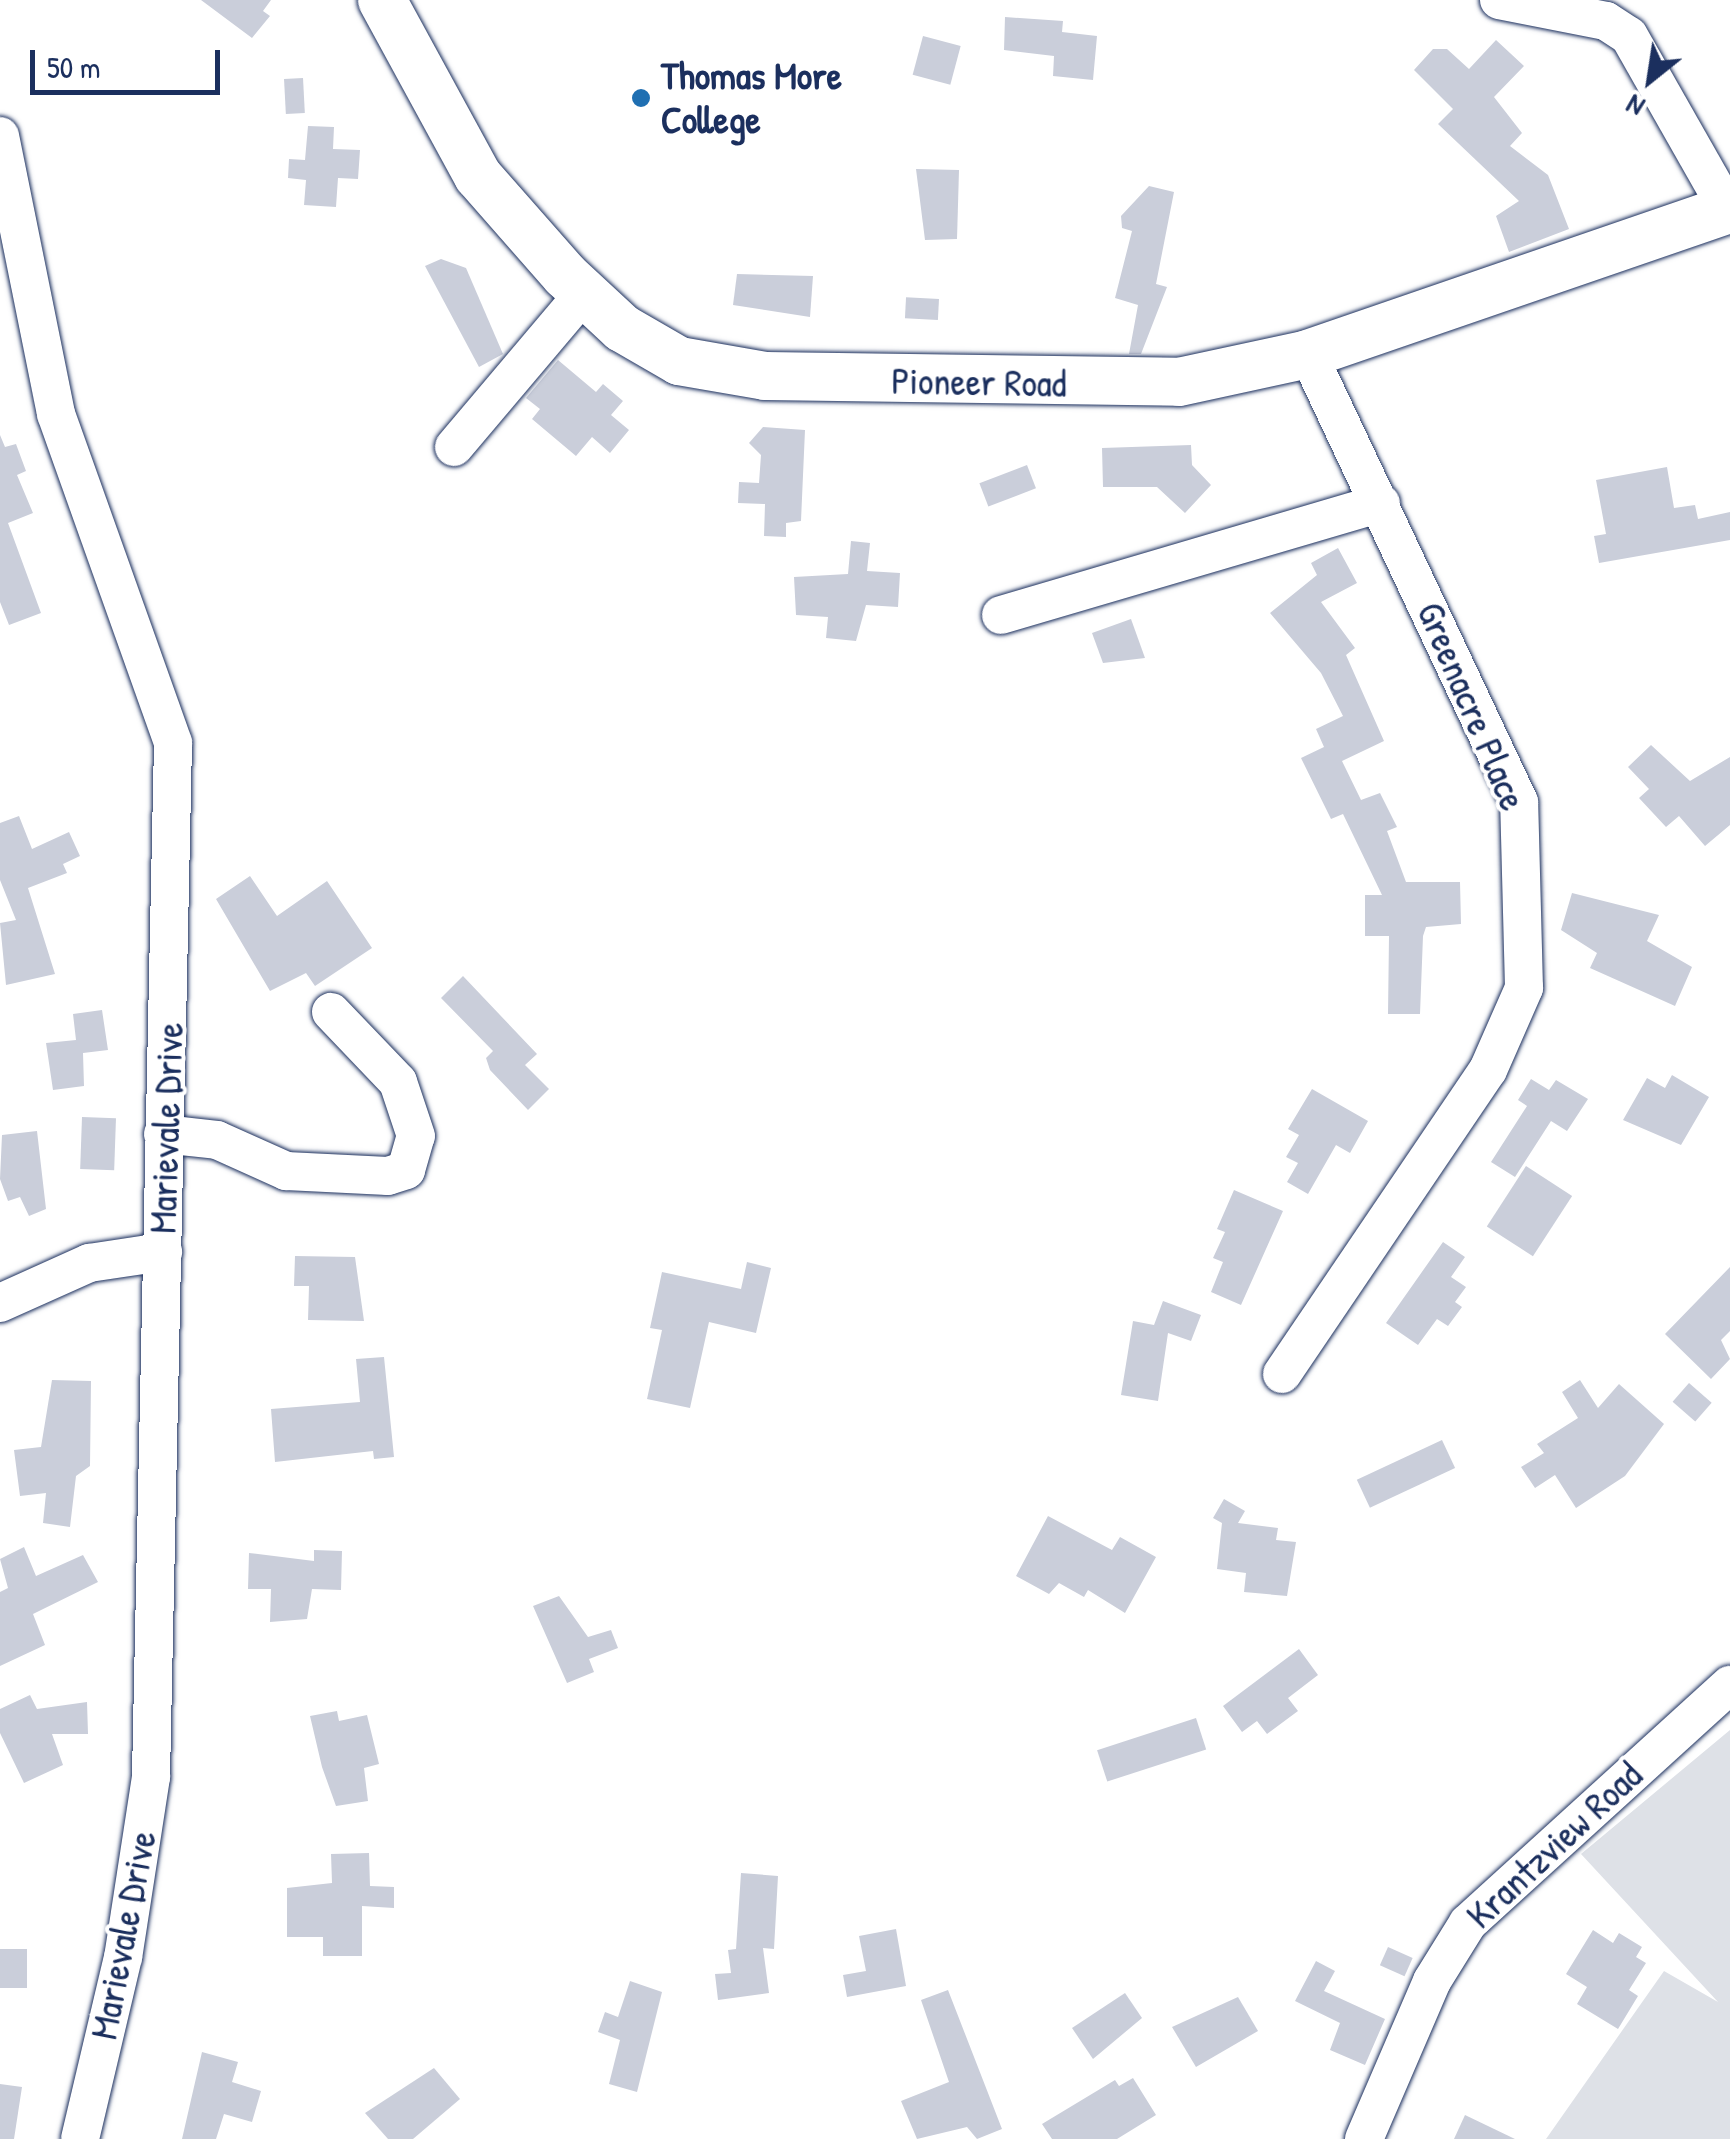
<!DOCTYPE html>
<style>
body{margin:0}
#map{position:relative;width:1730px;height:2139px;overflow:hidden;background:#fff;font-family:"Patrick Hand",sans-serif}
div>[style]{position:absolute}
.green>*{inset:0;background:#dee1e7}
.building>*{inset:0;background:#caceda;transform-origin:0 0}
.roads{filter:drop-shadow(0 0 2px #1b2f5e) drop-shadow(0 0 2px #1b2f5e)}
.minor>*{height:38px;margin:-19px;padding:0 19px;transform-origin:19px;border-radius:19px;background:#fff}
.major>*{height:48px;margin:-24px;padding:0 24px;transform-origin:24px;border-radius:24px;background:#fff}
.dots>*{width:28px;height:28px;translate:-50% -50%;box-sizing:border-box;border:5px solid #fff;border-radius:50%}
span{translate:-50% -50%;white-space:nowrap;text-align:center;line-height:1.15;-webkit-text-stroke:8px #fff;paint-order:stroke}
.poi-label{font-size:38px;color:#1b2f5e;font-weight:700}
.left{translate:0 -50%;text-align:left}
.street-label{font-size:38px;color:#1b2f5e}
.north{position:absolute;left:1600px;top:30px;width:100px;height:100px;-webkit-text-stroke:8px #fff;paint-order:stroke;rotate:210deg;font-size:28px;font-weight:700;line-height:40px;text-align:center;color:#1b2f5e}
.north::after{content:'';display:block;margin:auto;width:35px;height:45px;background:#1b2f5e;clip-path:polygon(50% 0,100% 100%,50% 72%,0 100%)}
.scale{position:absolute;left:30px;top:50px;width:190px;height:45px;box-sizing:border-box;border:5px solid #1b2f5e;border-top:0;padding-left:12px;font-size:30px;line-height:35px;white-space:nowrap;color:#1b2f5e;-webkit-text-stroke:8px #fff;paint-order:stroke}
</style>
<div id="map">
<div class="green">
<div style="clip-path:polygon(1730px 1730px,1730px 2139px,1546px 2139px,1664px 1971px,1718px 2002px,1581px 1854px)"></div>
</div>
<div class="building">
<div style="clip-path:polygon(201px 0,271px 0,263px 11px,270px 16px,252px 38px)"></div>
<div style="clip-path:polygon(1005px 17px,1063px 21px,1062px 32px,1097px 36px,1093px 80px,1053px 76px,1054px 56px,1004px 50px)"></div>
<div style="left:923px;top:36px;width:39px;height:40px;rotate:15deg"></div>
<div style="clip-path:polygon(1496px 40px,1524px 66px,1494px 97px,1522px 133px,1510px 146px,1548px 175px,1569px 229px,1509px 252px,1496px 216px,1519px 201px,1438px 124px,1453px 109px,1414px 70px,1433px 49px,1447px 49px,1469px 69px)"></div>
<div style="left:303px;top:78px;width:35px;height:19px;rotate:87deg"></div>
<div style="clip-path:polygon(308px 126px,334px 127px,333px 149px,360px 150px,358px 179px,338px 178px,336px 207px,304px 205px,306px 180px,288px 178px,289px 159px,305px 160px)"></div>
<div style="clip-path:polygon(916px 169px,959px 170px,957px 239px,925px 240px)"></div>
<div style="clip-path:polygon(1149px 186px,1174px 192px,1156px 284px,1167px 287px,1141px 354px,1129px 354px,1138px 305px,1115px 298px,1132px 231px,1122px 228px,1121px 216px)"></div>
<div style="clip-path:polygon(441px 259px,466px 268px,503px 354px,479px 367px,425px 266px)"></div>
<div style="clip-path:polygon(737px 274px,813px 276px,810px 317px,733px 305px)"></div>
<div style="left:939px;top:299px;width:21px;height:33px;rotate:93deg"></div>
<div style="clip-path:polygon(558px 360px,596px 392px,603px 384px,623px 401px,611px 415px,629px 430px,610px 453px,592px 437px,576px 456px,532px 419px,540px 409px,526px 398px)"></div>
<div style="clip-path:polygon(763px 427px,805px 430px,801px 521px,786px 523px,786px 537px,764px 536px,765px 504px,738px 503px,739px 482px,759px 483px,761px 455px,749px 443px)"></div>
<div style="clip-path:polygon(0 435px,5px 447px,16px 444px,26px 471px,17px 475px,33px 513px,8px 523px,41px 613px,9px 625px,0 602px)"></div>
<div style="clip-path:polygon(1191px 445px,1192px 465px,1211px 485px,1185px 513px,1157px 487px,1103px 487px,1102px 448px)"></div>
<div style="left:1027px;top:465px;width:25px;height:51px;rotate:69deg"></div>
<div style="clip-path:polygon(1667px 467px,1674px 508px,1695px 505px,1698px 519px,1730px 512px,1730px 540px,1599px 563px,1594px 536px,1606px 534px,1596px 480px)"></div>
<div style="clip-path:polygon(851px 541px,870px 543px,867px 571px,900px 573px,898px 607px,866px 605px,856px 641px,826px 638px,828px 617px,796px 615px,794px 577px,848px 574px)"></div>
<div style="clip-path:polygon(1338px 548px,1357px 583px,1321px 602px,1355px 648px,1346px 655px,1384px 741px,1342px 761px,1361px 800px,1380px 793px,1397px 827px,1387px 831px,1406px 882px,1460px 882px,1461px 924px,1426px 927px,1423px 936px,1420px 1014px,1388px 1014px,1389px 936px,1365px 936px,1365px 895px,1382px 895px,1343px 814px,1331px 819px,1301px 758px,1324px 747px,1316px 729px,1343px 716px,1321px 673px,1270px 613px,1317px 575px,1311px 563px)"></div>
<div style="clip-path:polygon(1131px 619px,1145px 658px,1103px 663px,1092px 633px)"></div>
<div style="clip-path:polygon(1651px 745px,1690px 781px,1730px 757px,1730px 825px,1705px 846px,1679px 816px,1666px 827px,1639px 798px,1649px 789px,1628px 767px)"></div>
<div style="clip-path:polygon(19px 816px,32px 849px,69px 832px,80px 856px,63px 864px,67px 873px,28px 888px,55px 974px,6px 985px,0 923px,16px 920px,0 880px,0 823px)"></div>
<div style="clip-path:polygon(250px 876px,277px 916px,327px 881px,372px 948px,315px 986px,306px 973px,270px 991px,216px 899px)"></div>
<div style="clip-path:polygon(1572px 893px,1659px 915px,1647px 941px,1692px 967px,1675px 1006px,1590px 968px,1597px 953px,1561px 930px)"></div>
<div style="clip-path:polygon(463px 976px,537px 1054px,525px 1065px,549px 1089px,528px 1110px,490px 1070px,486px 1058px,493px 1051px,441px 998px)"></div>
<div style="clip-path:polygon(102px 1010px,108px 1050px,83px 1053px,84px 1086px,53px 1090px,46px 1043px,76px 1040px,73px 1014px)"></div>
<div style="clip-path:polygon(1672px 1075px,1709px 1097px,1681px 1145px,1623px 1120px,1647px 1078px,1665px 1088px)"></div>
<div style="clip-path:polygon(1531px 1079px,1549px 1090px,1556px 1080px,1588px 1099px,1567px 1131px,1551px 1121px,1515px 1177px,1491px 1162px,1527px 1106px,1518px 1100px)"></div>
<div style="clip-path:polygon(1312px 1089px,1368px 1121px,1350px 1153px,1336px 1145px,1308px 1194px,1287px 1182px,1298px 1163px,1286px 1157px,1299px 1135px,1288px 1129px)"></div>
<div style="left:82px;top:1117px;width:34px;height:52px;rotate:2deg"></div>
<div style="clip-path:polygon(37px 1131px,46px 1209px,29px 1216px,20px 1197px,8px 1201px,0 1179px,2px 1135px)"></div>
<div style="left:1526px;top:1166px;width:55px;height:72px;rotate:33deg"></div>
<div style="clip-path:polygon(1234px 1190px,1283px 1211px,1241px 1305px,1211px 1292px,1223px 1262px,1213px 1258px,1225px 1232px,1217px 1229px)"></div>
<div style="clip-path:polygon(1443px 1242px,1465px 1257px,1451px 1277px,1466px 1287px,1455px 1302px,1462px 1307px,1448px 1326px,1437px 1319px,1418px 1345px,1386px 1323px)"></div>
<div style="clip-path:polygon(295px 1256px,355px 1257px,364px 1321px,308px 1320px,309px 1286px,294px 1286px)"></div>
<div style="clip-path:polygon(747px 1262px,771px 1268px,756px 1333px,709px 1322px,690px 1408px,647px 1399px,662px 1330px,650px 1328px,662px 1272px,741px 1289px)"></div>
<div style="clip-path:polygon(1730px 1267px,1730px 1331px,1721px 1340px,1730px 1359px,1711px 1379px,1665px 1334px)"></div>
<div style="clip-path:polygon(1163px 1301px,1201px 1315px,1191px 1341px,1168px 1333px,1158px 1401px,1121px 1395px,1133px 1321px,1154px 1325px)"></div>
<div style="clip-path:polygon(384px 1357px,394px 1457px,374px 1459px,373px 1451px,275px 1462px,271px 1409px,360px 1402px,356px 1359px)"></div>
<div style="clip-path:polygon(52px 1380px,91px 1381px,90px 1466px,76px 1476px,70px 1527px,43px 1523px,46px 1493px,20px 1496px,14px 1450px,41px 1447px)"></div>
<div style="clip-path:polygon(1580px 1380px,1598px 1408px,1619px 1384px,1664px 1424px,1625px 1476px,1576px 1508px,1555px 1475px,1535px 1488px,1521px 1467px,1544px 1453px,1537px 1444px,1578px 1418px,1562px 1392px)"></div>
<div style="left:1689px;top:1383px;width:30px;height:25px;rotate:41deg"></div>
<div style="left:1442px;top:1440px;width:31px;height:94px;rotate:65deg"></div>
<div style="clip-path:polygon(1224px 1499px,1245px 1511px,1238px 1523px,1278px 1528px,1276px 1540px,1296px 1542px,1287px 1596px,1244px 1592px,1246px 1573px,1217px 1569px,1222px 1523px,1213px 1518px)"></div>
<div style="clip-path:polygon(1048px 1516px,1112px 1550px,1120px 1537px,1156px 1557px,1125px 1613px,1088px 1590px,1084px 1597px,1059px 1583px,1049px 1594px,1016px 1576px)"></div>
<div style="clip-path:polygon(24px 1547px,36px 1576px,83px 1555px,98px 1582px,33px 1614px,45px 1645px,0 1666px,0 1592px,8px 1588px,0 1559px)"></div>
<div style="clip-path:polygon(314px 1550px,342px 1551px,341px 1590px,312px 1589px,307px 1619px,270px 1622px,271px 1589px,248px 1589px,249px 1553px,314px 1561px)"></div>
<div style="clip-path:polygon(559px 1596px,588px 1637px,611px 1630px,618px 1648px,589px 1659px,594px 1672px,567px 1683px,533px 1606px)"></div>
<div style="clip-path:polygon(1299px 1649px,1318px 1675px,1288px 1698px,1298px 1711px,1267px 1734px,1257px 1721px,1242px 1732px,1223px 1706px)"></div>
<div style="clip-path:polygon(30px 1695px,37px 1709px,87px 1702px,88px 1734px,52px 1734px,63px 1765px,24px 1783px,0 1733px,0 1709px)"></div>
<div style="clip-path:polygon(337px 1711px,339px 1721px,367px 1715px,379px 1764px,364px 1768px,368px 1801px,336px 1806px,322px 1767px,310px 1716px)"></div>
<div style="left:1196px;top:1718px;width:33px;height:104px;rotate:72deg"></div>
<div style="clip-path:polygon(369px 1853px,370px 1886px,394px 1887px,394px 1908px,362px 1906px,362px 1956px,323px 1956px,323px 1937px,287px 1937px,287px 1888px,332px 1883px,331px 1854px)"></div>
<div style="clip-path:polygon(741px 1873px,778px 1876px,774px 1949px,763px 1948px,769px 1993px,718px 2000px,715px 1974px,731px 1973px,728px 1950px,736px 1949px)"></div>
<div style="clip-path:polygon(896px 1929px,906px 1986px,847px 1997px,843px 1975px,866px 1971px,859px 1936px)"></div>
<div style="clip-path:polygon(1593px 1930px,1613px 1943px,1619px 1933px,1642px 1947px,1636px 1957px,1646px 1963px,1629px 1990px,1638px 1996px,1618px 2029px,1577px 2004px,1587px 1987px,1566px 1974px)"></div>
<div style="left:1388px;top:1947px;width:27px;height:20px;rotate:24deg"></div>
<div style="left:0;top:1949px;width:27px;height:39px"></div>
<div style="clip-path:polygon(1316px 1961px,1335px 1971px,1324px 1991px,1385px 2019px,1365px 2065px,1330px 2050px,1340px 2023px,1295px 2001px)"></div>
<div style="clip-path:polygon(630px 1981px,662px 1992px,637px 2092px,609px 2084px,620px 2040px,598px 2032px,605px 2012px,618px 2017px)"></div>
<div style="clip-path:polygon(948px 1990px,1002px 2129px,977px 2139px,967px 2127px,917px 2139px,901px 2101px,949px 2082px,921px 2000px)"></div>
<div style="clip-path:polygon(1125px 1993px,1142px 2018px,1093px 2059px,1072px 2028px)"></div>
<div style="clip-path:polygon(1238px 1997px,1258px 2031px,1196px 2067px,1172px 2027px)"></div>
<div style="clip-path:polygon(202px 2052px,238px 2062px,232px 2082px,261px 2091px,252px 2122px,224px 2114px,216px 2139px,182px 2139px)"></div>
<div style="clip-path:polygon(434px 2068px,460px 2099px,413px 2139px,388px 2139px,365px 2113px)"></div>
<div style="clip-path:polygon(1133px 2078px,1156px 2115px,1117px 2139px,1052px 2139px,1042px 2124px,1115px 2080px,1119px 2086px)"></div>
<div style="clip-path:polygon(0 2084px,22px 2087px,14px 2139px,0 2139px)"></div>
<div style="clip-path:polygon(1465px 2115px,1515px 2139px,1454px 2139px)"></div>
</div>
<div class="roads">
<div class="minor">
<div style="left:1499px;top:0;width:109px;rotate:11.1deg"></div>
<div style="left:1606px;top:21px;width:27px;rotate:33deg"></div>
<div style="left:1629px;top:36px;width:200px;rotate:60.4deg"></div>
<div style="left:0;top:136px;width:284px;rotate:78.6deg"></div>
<div style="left:56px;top:414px;width:349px;rotate:70.4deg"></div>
<div style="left:173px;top:743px;width:1034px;rotate:91.22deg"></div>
<div style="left:151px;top:1777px;width:182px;rotate:98.8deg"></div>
<div style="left:123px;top:1957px;width:187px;rotate:103.3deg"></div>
<div style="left:454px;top:447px;width:202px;rotate:-49.8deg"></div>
<div style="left:1001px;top:615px;width:396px;rotate:-16.4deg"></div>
<div style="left:163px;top:1134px;width:54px;rotate:6.3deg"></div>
<div style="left:217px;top:1140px;width:76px;rotate:24.2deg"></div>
<div style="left:286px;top:1171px;width:102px;rotate:2.8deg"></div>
<div style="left:388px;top:1176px;width:19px;rotate:-18deg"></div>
<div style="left:406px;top:1170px;width:35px;rotate:-74deg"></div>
<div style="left:416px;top:1136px;width:57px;rotate:-108.4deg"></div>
<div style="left:398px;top:1082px;width:97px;rotate:-133.7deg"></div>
<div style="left:0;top:1303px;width:98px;rotate:-24.2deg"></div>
<div style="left:89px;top:1263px;width:75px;rotate:-8.5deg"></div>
<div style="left:1282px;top:1374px;width:367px;rotate:-55.9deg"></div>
<div style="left:1488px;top:1070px;width:90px;rotate:-66.3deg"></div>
<div style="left:1524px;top:988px;width:186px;rotate:-91.5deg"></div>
<div style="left:1519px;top:802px;width:495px;rotate:-115.2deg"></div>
<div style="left:1364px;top:2139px;width:172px;rotate:-66.7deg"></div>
<div style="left:1432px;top:1981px;width:68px;rotate:-58.2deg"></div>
<div style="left:1468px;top:1923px;width:354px;rotate:-42.3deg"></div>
</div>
<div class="major">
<div style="left:382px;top:0;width:200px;rotate:61.4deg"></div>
<div style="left:478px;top:176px;width:132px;rotate:48.7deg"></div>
<div style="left:565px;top:275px;width:78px;rotate:42.9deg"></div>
<div style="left:622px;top:328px;width:66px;rotate:30.1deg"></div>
<div style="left:679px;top:361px;width:87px;rotate:9.9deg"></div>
<div style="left:765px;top:376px;width:414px;rotate:0.8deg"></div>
<div style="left:1179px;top:382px;width:132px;rotate:-12.2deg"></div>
<div style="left:1308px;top:354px;width:446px;rotate:-19deg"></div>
</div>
</div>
<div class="dots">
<div style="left:641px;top:98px;background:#1f6fb2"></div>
</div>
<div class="poi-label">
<span class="left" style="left:661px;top:98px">Thomas More<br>College</span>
</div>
<div class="street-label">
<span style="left:979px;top:382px;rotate:1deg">Pioneer Road</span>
<span style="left:1472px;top:706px;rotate:67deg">Greenacre Place</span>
<span style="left:166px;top:1128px;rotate:-88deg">Marievale Drive</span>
<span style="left:1554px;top:1845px;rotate:-43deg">Krantzview Road</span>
<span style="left:123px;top:1935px;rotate:-79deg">Marievale Drive</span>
</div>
<div class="north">N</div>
<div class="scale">50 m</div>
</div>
